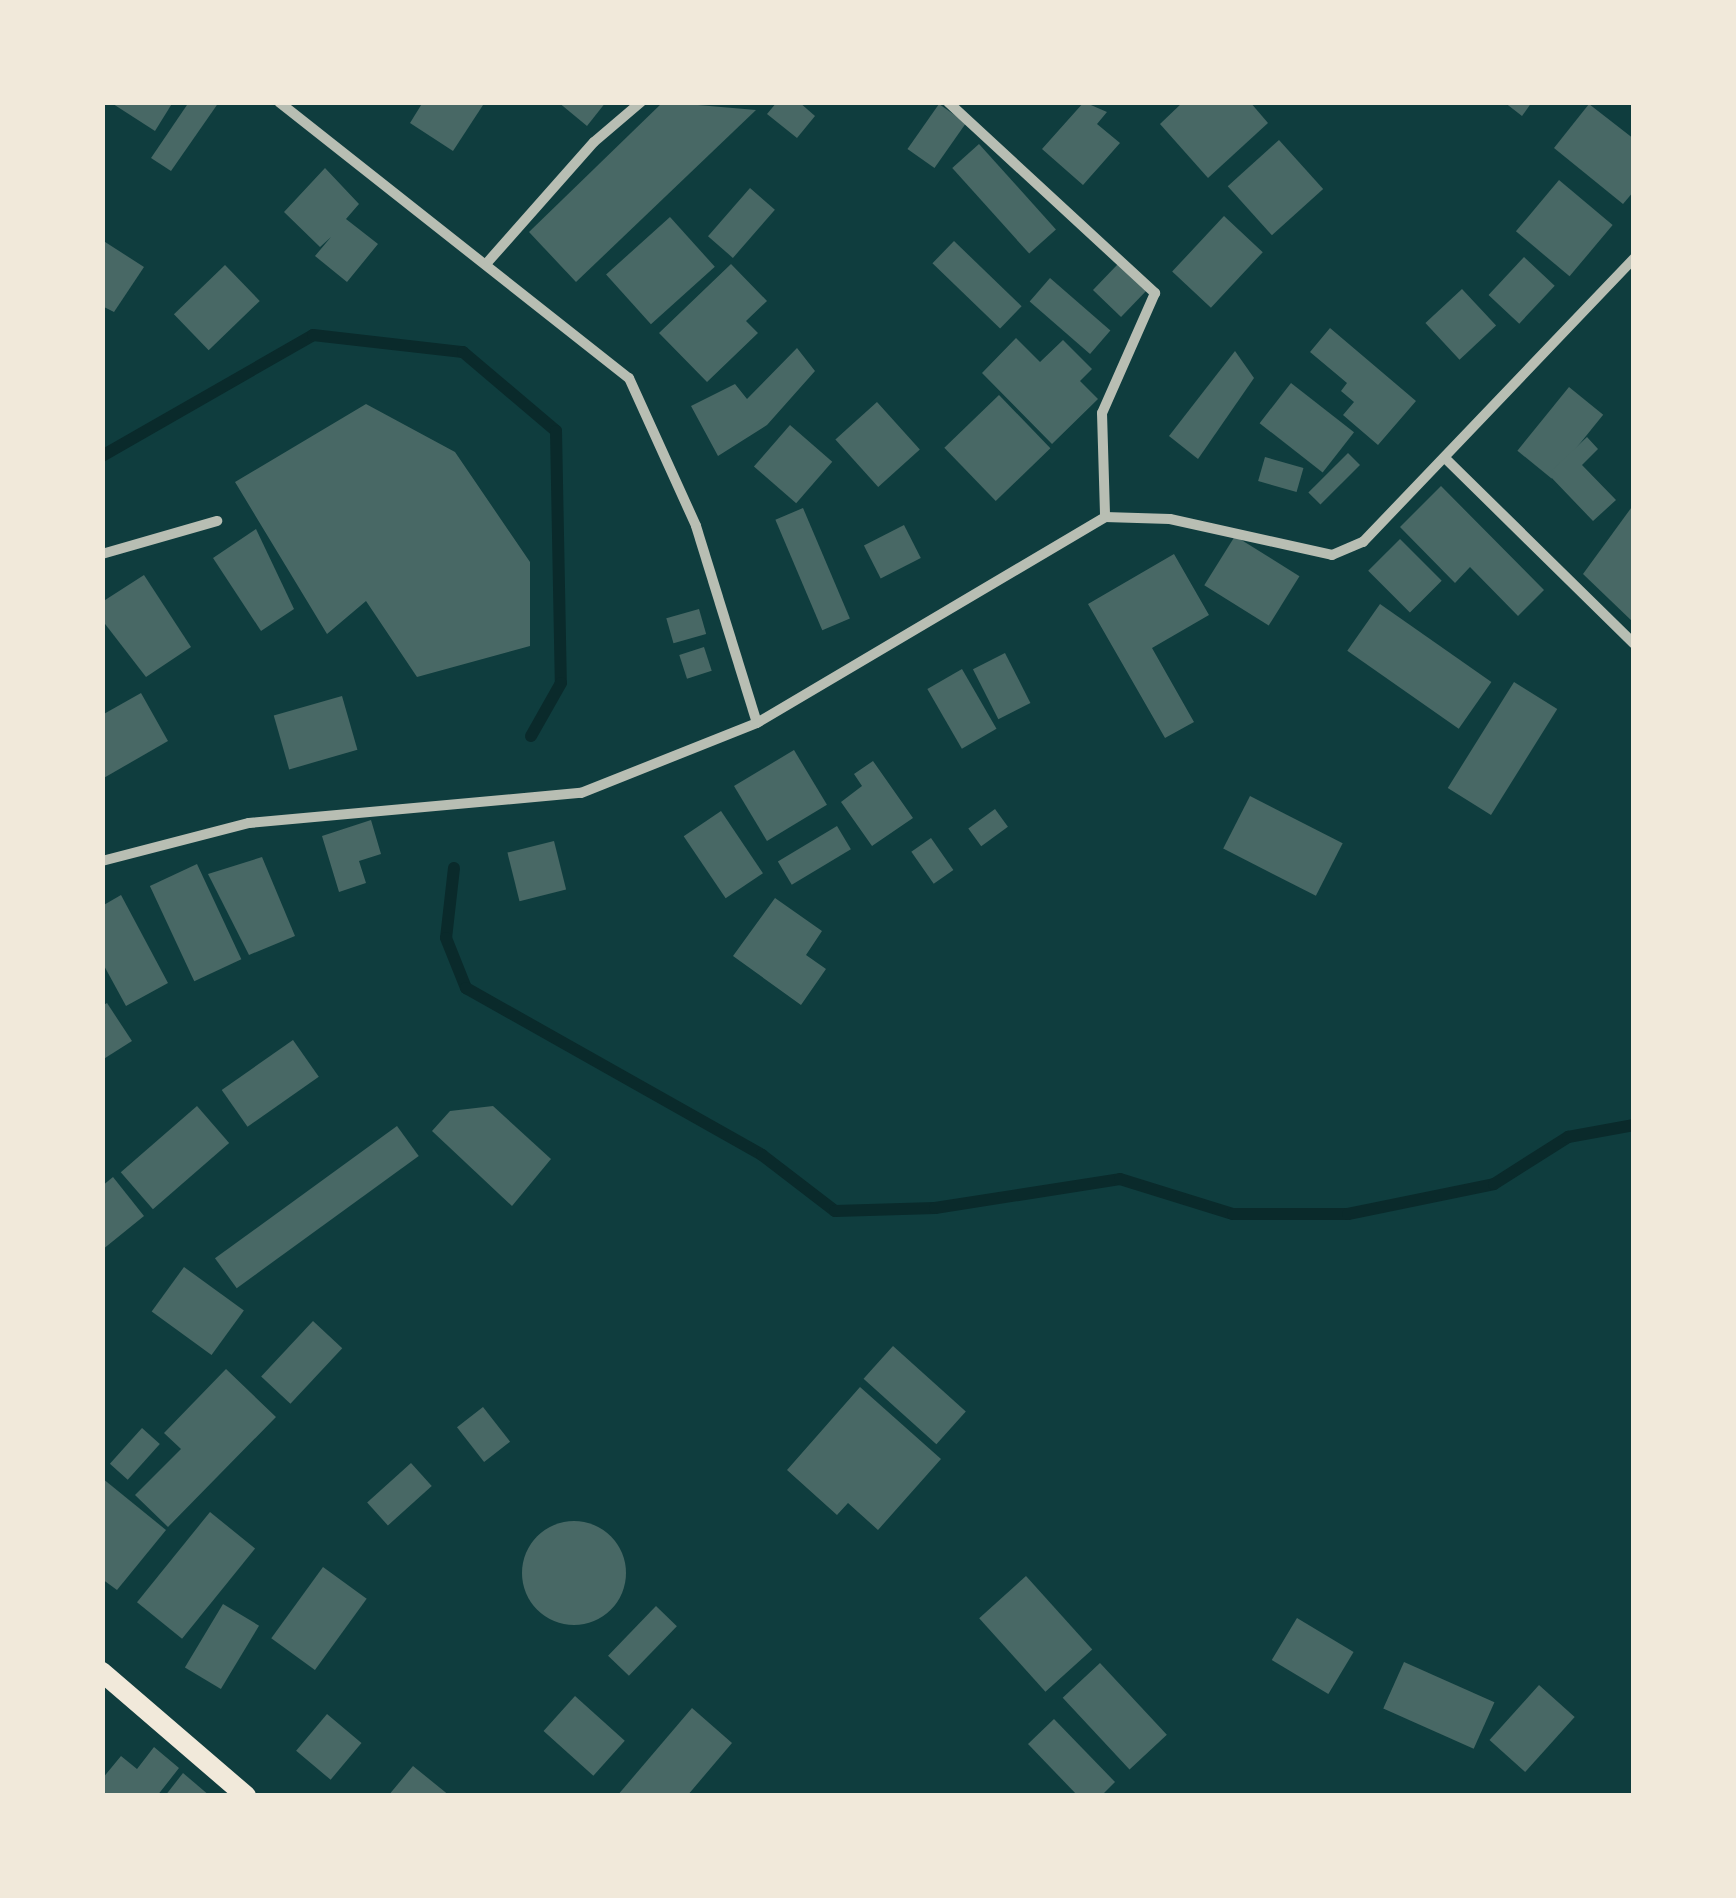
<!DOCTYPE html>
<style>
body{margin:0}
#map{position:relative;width:1736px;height:1898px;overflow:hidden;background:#0f3d3e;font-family:"PT Serif",serif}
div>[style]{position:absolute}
.stream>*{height:12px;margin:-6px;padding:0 6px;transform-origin:6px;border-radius:6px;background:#0a2a2b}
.building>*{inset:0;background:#486865;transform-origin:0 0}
.round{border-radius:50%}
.minor>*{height:10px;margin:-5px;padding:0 5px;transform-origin:5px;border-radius:5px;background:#b8beb3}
.secondary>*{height:20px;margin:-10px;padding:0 10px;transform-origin:10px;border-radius:10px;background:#f1e9da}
span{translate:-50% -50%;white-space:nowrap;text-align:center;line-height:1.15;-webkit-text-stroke:10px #f1e9da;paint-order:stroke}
.frame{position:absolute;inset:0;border:105px solid #f1e9da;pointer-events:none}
</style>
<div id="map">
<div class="stream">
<div style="left:102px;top:456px;width:243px;rotate:-29.8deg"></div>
<div style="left:313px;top:335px;width:151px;rotate:6.5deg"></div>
<div style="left:463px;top:352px;width:122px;rotate:40.3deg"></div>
<div style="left:556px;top:431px;width:252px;rotate:88.9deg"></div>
<div style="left:561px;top:683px;width:61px;rotate:119.5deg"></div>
<div style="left:454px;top:868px;width:70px;rotate:96.5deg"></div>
<div style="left:446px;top:938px;width:54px;rotate:68.2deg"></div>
<div style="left:466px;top:988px;width:340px;rotate:29.4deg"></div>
<div style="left:762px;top:1155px;width:92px;rotate:37.5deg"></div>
<div style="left:835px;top:1211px;width:100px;rotate:-1.7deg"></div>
<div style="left:935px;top:1208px;width:187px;rotate:-8.9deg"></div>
<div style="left:1120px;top:1179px;width:118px;rotate:17.2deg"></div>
<div style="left:1233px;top:1214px;width:115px"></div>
<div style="left:1348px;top:1214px;width:149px;rotate:-11.6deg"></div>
<div style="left:1494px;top:1184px;width:88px;rotate:-32.4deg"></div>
<div style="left:1568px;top:1137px;width:67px;rotate:-10.3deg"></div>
</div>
<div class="building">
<div style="clip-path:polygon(110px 102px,173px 102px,155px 131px)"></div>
<div style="clip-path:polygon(189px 102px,219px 102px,171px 171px,151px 158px)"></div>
<div style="clip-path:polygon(423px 102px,485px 102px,453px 151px,410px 123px)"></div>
<div style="clip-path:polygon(558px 102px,606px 102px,587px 126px)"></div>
<div style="clip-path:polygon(663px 102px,756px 110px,576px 282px,529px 232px)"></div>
<div style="clip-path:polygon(777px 102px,799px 102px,815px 116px,797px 138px,767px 114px)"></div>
<div style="clip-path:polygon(1084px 102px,1107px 112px,1097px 124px,1120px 143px,1083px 185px,1042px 149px)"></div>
<div style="clip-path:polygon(1183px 102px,1250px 102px,1268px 123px,1208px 178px,1160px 124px)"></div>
<div style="clip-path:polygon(1504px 102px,1532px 102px,1522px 116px)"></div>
<div style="left:939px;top:104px;width:33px;height:55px;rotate:35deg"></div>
<div style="clip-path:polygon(1589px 104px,1634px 139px,1634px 191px,1623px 204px,1554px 148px)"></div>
<div style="left:1279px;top:140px;width:66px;height:69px;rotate:48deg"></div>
<div style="left:979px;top:144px;width:115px;height:36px;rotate:48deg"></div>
<div style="clip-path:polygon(325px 168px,359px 204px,346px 219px,378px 244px,347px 282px,315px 256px,331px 237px,320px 247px,284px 212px)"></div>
<div style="left:1559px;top:180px;width:70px;height:67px;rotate:40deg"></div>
<div style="left:750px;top:188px;width:33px;height:64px;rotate:41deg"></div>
<div style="left:1224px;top:216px;width:53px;height:76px;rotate:43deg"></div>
<div style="left:670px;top:217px;width:67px;height:86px;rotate:48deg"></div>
<div style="clip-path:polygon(102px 240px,144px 267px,114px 312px,102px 306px)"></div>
<div style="left:954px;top:241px;width:94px;height:31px;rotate:44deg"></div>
<div style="left:1524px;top:257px;width:42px;height:52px;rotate:43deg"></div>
<div style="clip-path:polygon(731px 264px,767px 301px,746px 321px,758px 333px,707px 382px,659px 333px)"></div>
<div style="left:1118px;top:264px;width:39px;height:36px;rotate:44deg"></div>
<div style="left:225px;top:265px;width:50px;height:71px;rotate:46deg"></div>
<div style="left:1050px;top:278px;width:80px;height:31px;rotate:41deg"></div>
<div style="left:1462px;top:289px;width:50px;height:50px;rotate:47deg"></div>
<div style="clip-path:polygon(1330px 328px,1416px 401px,1378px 445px,1343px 415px,1354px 402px,1341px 391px,1347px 383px,1310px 352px)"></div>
<div style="clip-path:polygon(1016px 338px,1040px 362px,1063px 340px,1092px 369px,1080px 381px,1098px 399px,1052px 444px,982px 373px)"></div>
<div style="clip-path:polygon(797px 348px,815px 371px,767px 425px,718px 456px,691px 406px,735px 384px,747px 399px)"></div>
<div style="clip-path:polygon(1235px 351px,1254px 378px,1198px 459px,1169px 436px)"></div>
<div style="left:1291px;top:383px;width:80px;height:51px;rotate:38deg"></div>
<div style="left:1569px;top:387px;width:44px;height:82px;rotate:39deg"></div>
<div style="left:999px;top:395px;width:74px;height:76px;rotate:46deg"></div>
<div style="left:877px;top:402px;width:64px;height:56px;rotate:48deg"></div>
<div style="clip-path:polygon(366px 404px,455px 452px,530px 562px,530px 646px,417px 677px,366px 601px,327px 634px,235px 482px)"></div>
<div style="left:790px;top:425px;width:56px;height:55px;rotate:41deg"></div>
<div style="clip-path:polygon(1587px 437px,1598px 449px,1582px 465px,1616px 500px,1593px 521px,1548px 474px)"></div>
<div style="left:1348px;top:453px;width:17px;height:56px;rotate:45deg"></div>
<div style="left:1265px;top:457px;width:40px;height:25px;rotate:16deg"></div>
<div style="clip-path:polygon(1441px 486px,1544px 590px,1518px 616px,1470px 567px,1455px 583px,1400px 527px)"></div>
<div style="clip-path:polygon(1634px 504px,1634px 623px,1583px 574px)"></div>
<div style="left:803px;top:508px;width:120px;height:30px;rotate:67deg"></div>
<div style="left:904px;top:525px;width:37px;height:45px;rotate:63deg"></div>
<div style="clip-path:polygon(256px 529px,294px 609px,261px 631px,213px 558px)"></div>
<div style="left:1235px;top:536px;width:76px;height:58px;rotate:32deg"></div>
<div style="left:1400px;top:539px;width:59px;height:45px;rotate:45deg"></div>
<div style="clip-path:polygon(1174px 554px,1209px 615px,1152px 648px,1194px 722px,1165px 738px,1088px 604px)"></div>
<div style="clip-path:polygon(144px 575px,191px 647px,146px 677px,102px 620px,102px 602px)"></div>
<div style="left:1380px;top:604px;width:136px;height:57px;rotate:35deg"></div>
<div style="left:699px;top:609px;width:26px;height:34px;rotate:74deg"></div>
<div style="left:704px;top:647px;width:25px;height:26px;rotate:72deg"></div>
<div style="left:1005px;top:653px;width:56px;height:36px;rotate:63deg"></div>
<div style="left:962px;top:669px;width:69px;height:40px;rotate:60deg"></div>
<div style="left:1514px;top:682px;width:51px;height:125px;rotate:32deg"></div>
<div style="clip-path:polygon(141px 693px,168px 741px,102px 779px,102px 715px)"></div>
<div style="left:342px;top:696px;width:56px;height:71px;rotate:74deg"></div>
<div style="left:794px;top:750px;width:64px;height:70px;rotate:59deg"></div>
<div style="clip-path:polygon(873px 761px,913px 818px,872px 846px,841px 802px,862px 786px,854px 774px)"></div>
<div style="left:1250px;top:796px;width:104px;height:59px;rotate:27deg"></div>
<div style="left:995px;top:809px;width:22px;height:33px;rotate:54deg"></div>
<div style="left:721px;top:811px;width:75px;height:45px;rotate:56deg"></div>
<div style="clip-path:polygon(371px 820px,381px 854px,359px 861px,366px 883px,339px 892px,322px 836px)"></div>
<div style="left:837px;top:826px;width:27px;height:69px;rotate:59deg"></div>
<div style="left:931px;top:838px;width:39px;height:24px;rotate:55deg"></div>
<div style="left:554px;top:841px;width:50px;height:48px;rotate:76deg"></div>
<div style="clip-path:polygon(262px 857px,295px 936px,249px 955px,208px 874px)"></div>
<div style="left:197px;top:864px;width:105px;height:52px;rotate:65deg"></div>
<div style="clip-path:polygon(121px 895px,168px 983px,126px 1006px,102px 962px,102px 906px)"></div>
<div style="clip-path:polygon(775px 898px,822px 931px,806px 955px,826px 969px,801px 1005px,733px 956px)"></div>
<div style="clip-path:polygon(107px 1003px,132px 1041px,102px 1060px,102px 1006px)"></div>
<div style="left:293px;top:1040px;width:45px;height:87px;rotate:55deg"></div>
<div style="left:197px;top:1106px;width:49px;height:101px;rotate:49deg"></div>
<div style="clip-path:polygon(493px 1106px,551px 1159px,512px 1206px,432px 1131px,450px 1111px)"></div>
<div style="left:397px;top:1126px;width:37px;height:225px;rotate:54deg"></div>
<div style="clip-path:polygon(113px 1177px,144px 1216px,102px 1250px,102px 1186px)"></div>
<div style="left:184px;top:1267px;width:74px;height:55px;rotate:36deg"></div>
<div style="left:313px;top:1321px;width:40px;height:76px;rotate:43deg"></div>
<div style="left:893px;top:1346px;width:98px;height:44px;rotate:42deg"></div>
<div style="clip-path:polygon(226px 1369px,276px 1417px,168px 1527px,135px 1495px,181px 1449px,164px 1433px)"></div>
<div style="clip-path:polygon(860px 1387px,941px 1459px,878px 1530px,848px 1503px,837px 1515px,787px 1470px)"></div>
<div style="left:483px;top:1407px;width:44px;height:33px;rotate:52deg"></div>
<div style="left:142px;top:1428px;width:24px;height:48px;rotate:42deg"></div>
<div style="left:411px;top:1463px;width:31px;height:59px;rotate:48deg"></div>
<div style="clip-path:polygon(102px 1478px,166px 1530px,117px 1590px,102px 1579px)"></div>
<div style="left:210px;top:1512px;width:58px;height:116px;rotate:39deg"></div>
<div class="round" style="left:522px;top:1521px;width:104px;height:104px"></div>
<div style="left:323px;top:1567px;width:54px;height:88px;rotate:36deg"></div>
<div style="left:1026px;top:1576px;width:99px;height:63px;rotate:48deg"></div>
<div style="left:223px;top:1604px;width:42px;height:74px;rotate:31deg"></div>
<div style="left:656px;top:1606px;width:29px;height:69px;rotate:44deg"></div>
<div style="left:1297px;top:1618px;width:66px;height:49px;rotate:31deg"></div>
<div style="left:1404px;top:1662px;width:99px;height:51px;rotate:24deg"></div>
<div style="left:1100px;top:1663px;width:98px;height:51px;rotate:47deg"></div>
<div style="left:1539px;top:1685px;width:48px;height:74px;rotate:42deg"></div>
<div style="left:575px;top:1696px;width:67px;height:47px;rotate:42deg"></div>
<div style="clip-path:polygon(692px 1708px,732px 1743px,687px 1796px,617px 1796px)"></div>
<div style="left:327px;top:1714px;width:45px;height:48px;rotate:40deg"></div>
<div style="clip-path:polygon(1054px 1719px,1115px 1782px,1101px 1796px,1078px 1796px,1028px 1744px)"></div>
<div style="clip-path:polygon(154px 1747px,179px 1768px,157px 1796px,102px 1796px,102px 1779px,121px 1756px,137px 1769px)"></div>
<div style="clip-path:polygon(413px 1766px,450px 1796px,388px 1796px)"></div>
<div style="clip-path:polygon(183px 1773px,210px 1796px,165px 1796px)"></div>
</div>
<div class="minor">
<div style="left:279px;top:102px;width:446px;rotate:38.3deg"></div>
<div style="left:629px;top:378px;width:162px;rotate:65.6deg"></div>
<div style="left:696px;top:526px;width:206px;rotate:72.8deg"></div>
<div style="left:948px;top:102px;width:282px;rotate:42.7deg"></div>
<div style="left:1155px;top:293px;width:131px;rotate:113.8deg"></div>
<div style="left:1102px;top:413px;width:104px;rotate:88.3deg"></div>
<div style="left:486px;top:264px;width:163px;rotate:-48.5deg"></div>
<div style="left:594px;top:142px;width:62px;rotate:-40.4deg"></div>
<div style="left:1447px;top:460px;width:262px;rotate:44.5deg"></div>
<div style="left:102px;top:554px;width:120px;rotate:-16deg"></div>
<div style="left:102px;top:861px;width:152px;rotate:-14.5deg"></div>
<div style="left:249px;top:823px;width:333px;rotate:-5.2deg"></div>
<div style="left:581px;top:793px;width:189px;rotate:-21.7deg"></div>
<div style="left:757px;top:723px;width:404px;rotate:-30.6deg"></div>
<div style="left:1105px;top:517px;width:65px;rotate:1.8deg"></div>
<div style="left:1170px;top:519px;width:166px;rotate:12.5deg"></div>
<div style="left:1332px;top:555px;width:34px;rotate:-23deg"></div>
<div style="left:1363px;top:542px;width:393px;rotate:-46.3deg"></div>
</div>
<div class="secondary">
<div style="left:102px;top:1672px;width:190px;rotate:40.7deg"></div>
</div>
<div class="frame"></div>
</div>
